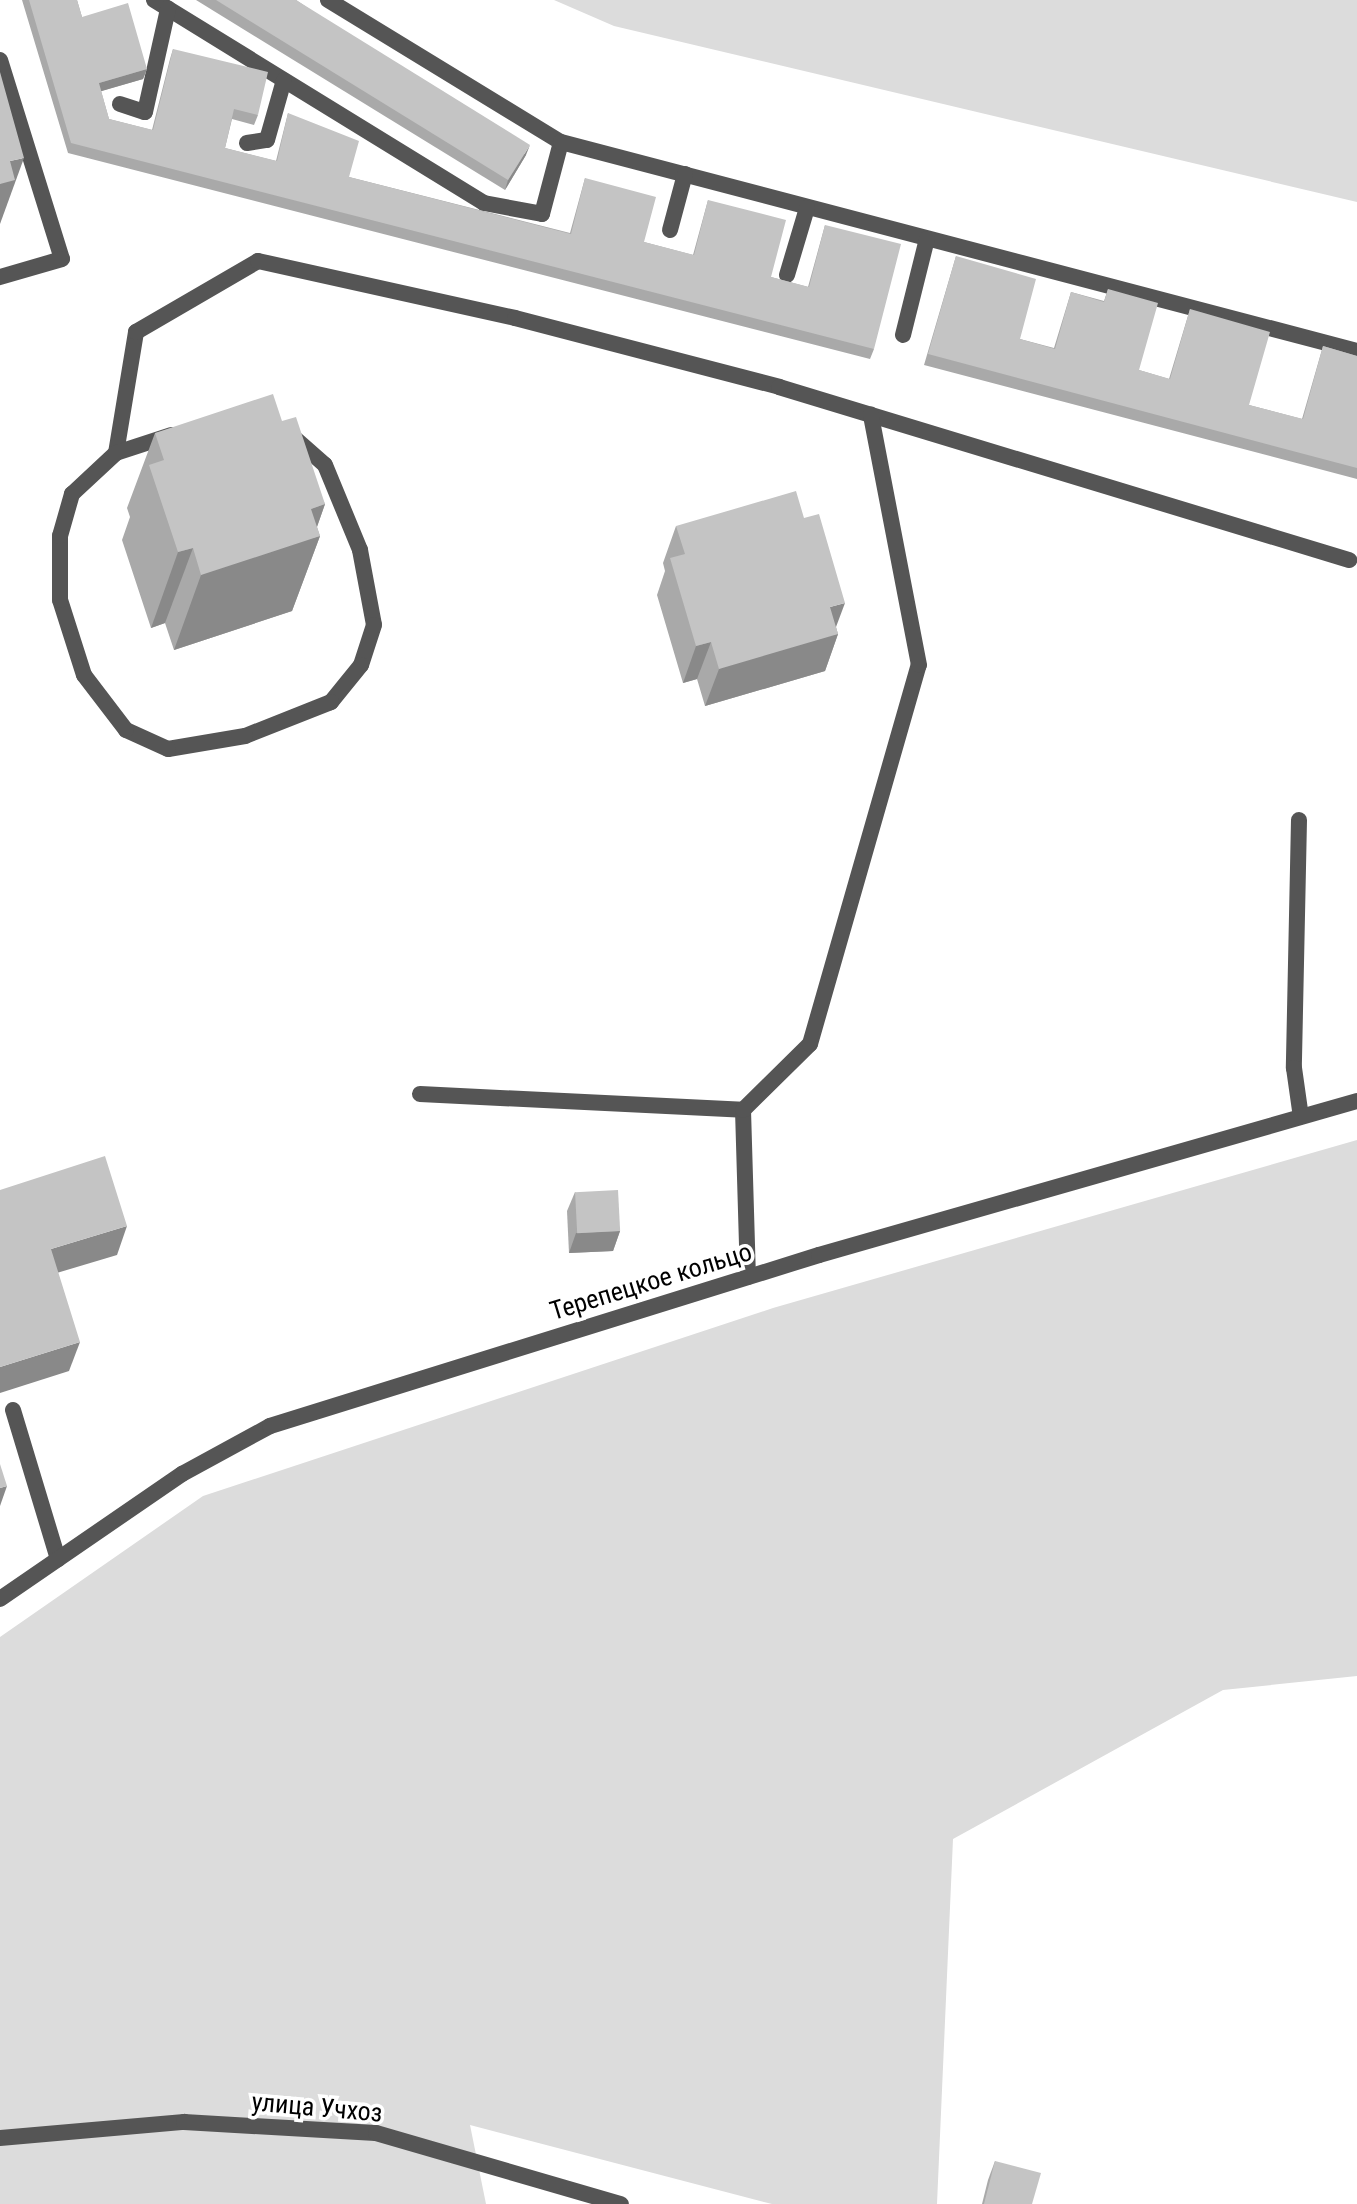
<!DOCTYPE html>
<meta charset="utf-8">
<style>
body{margin:0}
#map{position:relative;width:1357px;height:2204px;overflow:hidden;background:#fff;font-family:"Roboto Condensed",sans-serif}
div>[style]{position:absolute}
.green>*{inset:0;background:#dcdcdc}
.service>*{height:16px;margin:-8px;padding:0 8px;transform-origin:8px;border-radius:8px;background:#555}
.minor>*{height:16px;margin:-8px;padding:0 8px;transform-origin:8px;border-radius:8px;background:#555}
.tertiary>*{height:16px;margin:-8px;padding:0 8px;transform-origin:8px;border-radius:8px;background:#555}
.wall>*{inset:0;background:#a9a9a9}
.shaded-wall>*{inset:0;background:#898989}
.building>*{inset:0;background:#c4c4c4;transform-origin:0 0}
span{translate:-50% -50%;white-space:nowrap;text-align:center;line-height:1.15;-webkit-text-stroke:7px #fff;paint-order:stroke}
.street-label{font-size:26px;color:#000}
</style>
<div id="map">
<div class="green">
<div style="clip-path:polygon(554px 0,1357px 0,1357px 202px,614px 26px)"></div>
<div style="clip-path:polygon(1357px 1140px,1357px 1676px,1223px 1690px,953px 1839px,937px 2204px,772px 2204px,470px 2125px,486px 2204px,0 2204px,0 1637px,203px 1496px,773px 1308px)"></div>
</div>
<div class="service">
<div style="left:154px;top:0;width:387px;rotate:31.6deg"></div>
<div style="left:484px;top:203px;width:59px;rotate:10.7deg"></div>
<div style="left:542px;top:214px;width:74px;rotate:-75.2deg"></div>
<div style="left:328px;top:0;width:273px;rotate:31.4deg"></div>
<div style="left:561px;top:142px;width:823px;rotate:14.71deg"></div>
<div style="left:0;top:60px;width:208px;rotate:72.7deg"></div>
<div style="left:62px;top:259px;width:65px;rotate:163.8deg"></div>
<div style="left:120px;top:104px;width:26px;rotate:18deg"></div>
<div style="left:145px;top:112px;width:106px;rotate:-77.4deg"></div>
<div style="left:247px;top:143px;width:20px;rotate:-9deg"></div>
<div style="left:267px;top:140px;width:62px;rotate:-74.2deg"></div>
<div style="left:670px;top:230px;width:58px;rotate:-75deg"></div>
<div style="left:787px;top:275px;width:70px;rotate:-73.4deg"></div>
<div style="left:903px;top:335px;width:99px;rotate:-76deg"></div>
<div style="left:291px;top:435px;width:45px;rotate:41.4deg"></div>
<div style="left:325px;top:465px;width:92px;rotate:67.6deg"></div>
<div style="left:360px;top:550px;width:76px;rotate:79.4deg"></div>
<div style="left:374px;top:625px;width:42px;rotate:108deg"></div>
<div style="left:361px;top:665px;width:48px;rotate:129deg"></div>
<div style="left:331px;top:702px;width:92px;rotate:158.4deg"></div>
<div style="left:245px;top:736px;width:78px;rotate:170.4deg"></div>
<div style="left:168px;top:749px;width:46px;rotate:-155.7deg"></div>
<div style="left:126px;top:730px;width:69px;rotate:-127.4deg"></div>
<div style="left:84px;top:675px;width:79px;rotate:-107.7deg"></div>
<div style="left:60px;top:600px;width:64px;rotate:-90deg"></div>
<div style="left:60px;top:536px;width:44px;rotate:-74.1deg"></div>
<div style="left:72px;top:494px;width:60px;rotate:-43deg"></div>
<div style="left:116px;top:453px;width:123px;rotate:-80.6deg"></div>
<div style="left:136px;top:332px;width:141px;rotate:-30.2deg"></div>
<div style="left:258px;top:261px;width:263px;rotate:12.5deg"></div>
<div style="left:515px;top:318px;width:273px;rotate:14.6deg"></div>
<div style="left:779px;top:387px;width:596px;rotate:16.88deg"></div>
<div style="left:116px;top:453px;width:58px;rotate:-18.1deg"></div>
<div style="left:1299px;top:820px;width:248px;rotate:91.2deg"></div>
<div style="left:1294px;top:1068px;width:49px;rotate:81.9deg"></div>
<div style="left:420px;top:1094px;width:323px;rotate:2.8deg"></div>
<div style="left:743px;top:1110px;width:167px;rotate:88.3deg"></div>
<div style="left:743px;top:1110px;width:94px;rotate:-44.6deg"></div>
<div style="left:810px;top:1044px;width:394px;rotate:-74deg"></div>
<div style="left:919px;top:665px;width:255px;rotate:-100.9deg"></div>
<div style="left:13px;top:1410px;width:156px;rotate:73.2deg"></div>
</div>
<div class="minor">
<div style="left:0;top:2138px;width:185px;rotate:-5deg"></div>
<div style="left:184px;top:2122px;width:192px;rotate:3.3deg"></div>
<div style="left:376px;top:2133px;width:255px;rotate:16.2deg"></div>
</div>
<div class="tertiary">
<div style="left:0;top:1599px;width:221px;rotate:-34.5deg"></div>
<div style="left:182px;top:1474px;width:100px;rotate:-28.6deg"></div>
<div style="left:270px;top:1426px;width:575px;rotate:-17.3deg"></div>
<div style="left:819px;top:1255px;width:560px;rotate:-15.97deg"></div>
</div>
<div class="wall">
<div style="clip-path:polygon(22px 0,77px 0,82px 17px,147px 69px,143px 79px,101px 91px,109px 119px,152px 130px,170px 59px,173px 49px,258px 115px,254px 125px,232px 119px,225px 148px,276px 161px,288px 113px,349px 177px,570px 233px,585px 178px,644px 242px,693px 255px,708px 200px,771px 277px,808px 287px,825px 225px,874px 349px,870px 359px,68px 153px)"></div>
<div style="clip-path:polygon(196px 0,296px 0,526px 155px,505px 190px)"></div>
<div style="clip-path:polygon(956px 256px,1020px 339px,1054px 348px,1071px 292px,1104px 301px,1108px 289px,1139px 370px,1169px 379px,1190px 309px,1249px 405px,1302px 419px,1323px 346px,1357px 356px,1357px 479px,924px 365px)"></div>
<div style="clip-path:polygon(282px 421px,325px 504px,317px 527px,320px 536px,292px 611px,174px 650px,165px 623px,151px 628px,122px 540px,130px 517px,127px 508px,155px 433px)"></div>
<div style="clip-path:polygon(676px 526px,836px 627px,838px 634px,825px 671px,705px 706px,697px 679px,683px 683px,657px 595px,665px 571px,663px 563px)"></div>
<div style="clip-path:polygon(575px 1192px,620px 1231px,613px 1251px,569px 1253px,567px 1211px)"></div>
<div style="clip-path:polygon(995px 2161px,1032px 2204px,982px 2204px,988px 2180px)"></div>
</div>
<div class="shaded-wall">
<div style="clip-path:polygon(147px 69px,143px 79px,95px 93px,99px 83px)"></div>
<div style="clip-path:polygon(530px 145px,526px 155px,505px 190px,508px 180px)"></div>
<div style="clip-path:polygon(24px 158px,0 224px,0 184px,10px 161px)"></div>
<div style="clip-path:polygon(325px 504px,313px 538px,320px 536px,292px 611px,174px 650px,201px 575px,311px 509px)"></div>
<div style="clip-path:polygon(193px 548px,165px 623px,151px 628px,178px 552px)"></div>
<div style="clip-path:polygon(845px 603px,833px 635px,838px 634px,825px 671px,705px 706px,719px 669px,830px 607px)"></div>
<div style="clip-path:polygon(711px 642px,697px 679px,683px 683px,696px 646px)"></div>
<div style="clip-path:polygon(127px 1226px,117px 1255px,40px 1278px,51px 1249px)"></div>
<div style="clip-path:polygon(620px 1231px,613px 1251px,569px 1253px,576px 1233px)"></div>
<div style="clip-path:polygon(80px 1342px,69px 1371px,0 1393px,0 1367px)"></div>
<div style="clip-path:polygon(7px 1486px,0 1506px,0 1488px)"></div>
</div>
<div class="building">
<div style="clip-path:polygon(29px 0,77px 0,82px 17px,128px 3px,147px 69px,99px 83px,109px 119px,153px 130px,173px 49px,268px 72px,258px 115px,234px 109px,225px 148px,277px 161px,288px 113px,359px 141px,349px 177px,571px 234px,585px 178px,656px 197px,644px 242px,694px 255px,708px 200px,786px 220px,771px 277px,809px 287px,825px 225px,901px 244px,874px 349px,71px 143px)"></div>
<div style="clip-path:polygon(216px 0,296px 0,530px 145px,508px 180px)"></div>
<div style="clip-path:polygon(0 72px,24px 158px,10px 161px,15px 180px,0 184px)"></div>
<div style="clip-path:polygon(956px 256px,1036px 279px,1020px 339px,1055px 349px,1071px 292px,1104px 302px,1108px 289px,1158px 303px,1139px 370px,1170px 379px,1190px 309px,1270px 332px,1249px 405px,1303px 419px,1323px 346px,1357px 356px,1357px 468px,928px 354px)"></div>
<div style="clip-path:polygon(273px 394px,282px 421px,296px 417px,325px 504px,311px 509px,320px 536px,201px 575px,193px 548px,178px 552px,149px 465px,164px 460px,155px 433px)"></div>
<div style="clip-path:polygon(796px 491px,804px 518px,819px 514px,845px 603px,830px 607px,838px 634px,719px 669px,711px 642px,696px 646px,670px 558px,685px 554px,676px 526px)"></div>
<div style="clip-path:polygon(105px 1156px,127px 1226px,51px 1249px,80px 1342px,0 1367px,0 1190px)"></div>
<div style="left:618px;top:1190px;width:41px;height:43px;rotate:87deg"></div>
<div style="clip-path:polygon(0 1464px,7px 1486px,0 1488px)"></div>
<div style="clip-path:polygon(995px 2161px,1041px 2173px,1032px 2204px,984px 2204px)"></div>
</div>
<div class="street-label">
<span style="left:651px;top:1282px;rotate:-17deg">Терепецкое кольцо</span>
<span style="left:317px;top:2108px;rotate:5deg">улица Учхоз</span>
</div>
</div>
